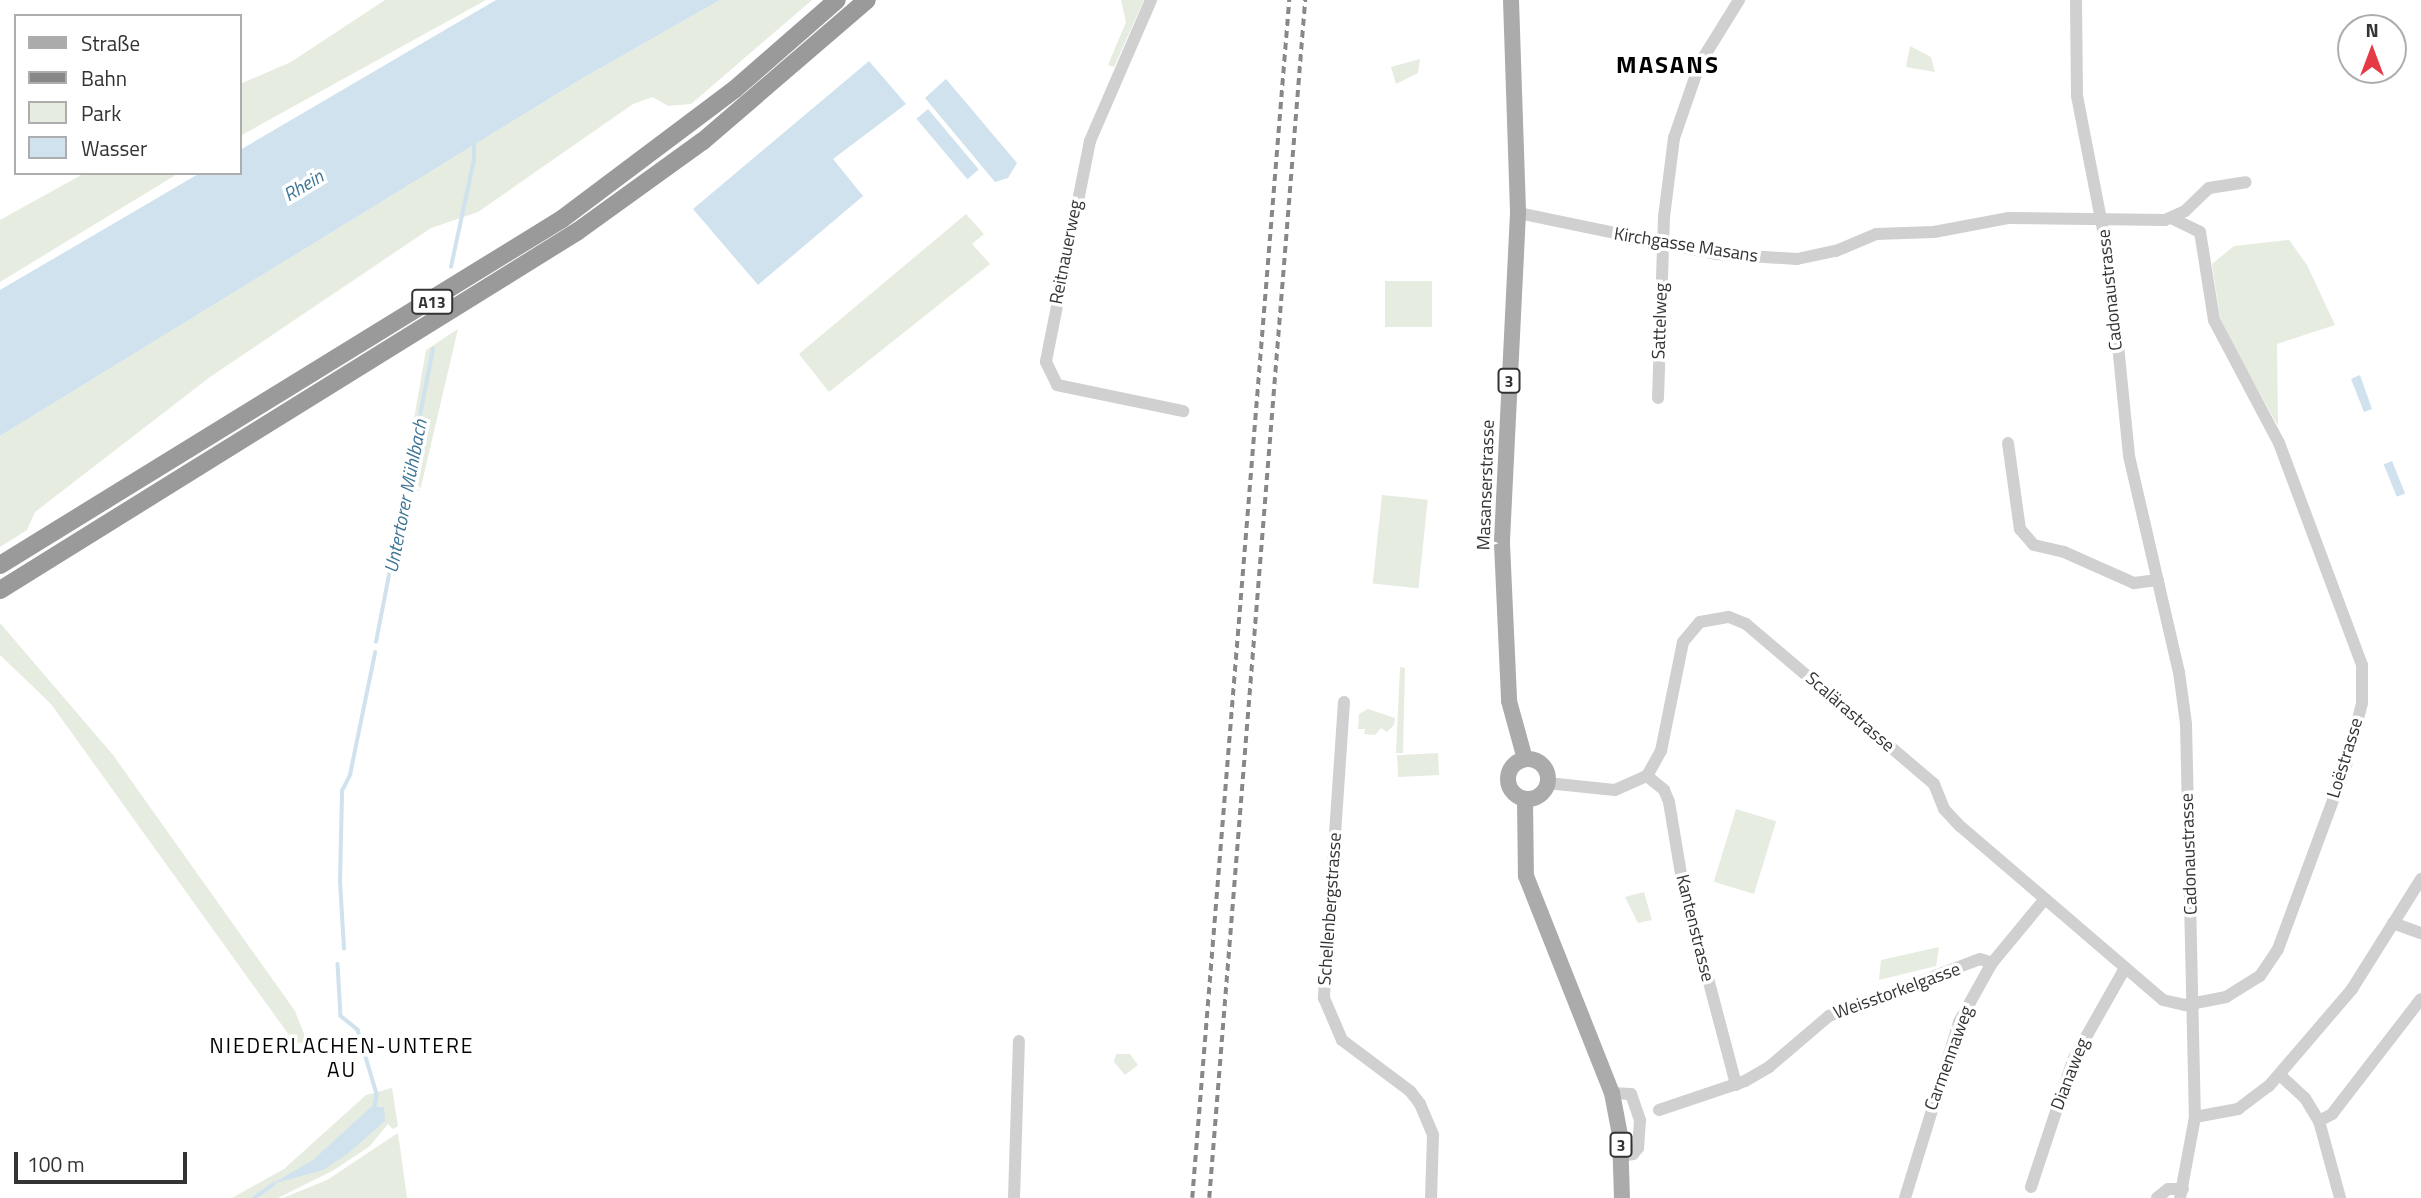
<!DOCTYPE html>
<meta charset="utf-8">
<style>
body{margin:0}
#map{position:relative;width:2421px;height:1198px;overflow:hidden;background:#fff;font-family:"Titillium Web",sans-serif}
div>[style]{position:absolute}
.green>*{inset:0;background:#e6ecdf;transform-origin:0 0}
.water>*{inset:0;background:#cfe2ee;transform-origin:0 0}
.stream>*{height:3.5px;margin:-1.75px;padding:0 1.75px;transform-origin:1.75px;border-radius:1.75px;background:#cfe2ee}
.minor>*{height:12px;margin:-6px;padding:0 6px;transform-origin:6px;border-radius:6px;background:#d0d0d0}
.major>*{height:16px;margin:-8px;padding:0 8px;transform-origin:8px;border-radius:8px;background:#ababab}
.major>.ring{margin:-8px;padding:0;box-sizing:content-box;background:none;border:16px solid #ababab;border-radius:50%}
.highway>*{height:18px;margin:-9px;padding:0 9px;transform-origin:9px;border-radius:9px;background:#9a9a9a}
.rail>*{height:3.5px;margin-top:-1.75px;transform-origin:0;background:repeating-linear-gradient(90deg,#888 0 7px,transparent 0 12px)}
span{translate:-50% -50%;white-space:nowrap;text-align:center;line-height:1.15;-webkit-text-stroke:7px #fff;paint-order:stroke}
.shield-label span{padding:2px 5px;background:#fff;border:2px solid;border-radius:5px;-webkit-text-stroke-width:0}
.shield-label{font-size:16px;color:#333;font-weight:700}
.street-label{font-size:18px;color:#333}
.water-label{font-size:19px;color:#3f7597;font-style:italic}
.quarter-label{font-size:21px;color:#000;letter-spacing:2px}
.district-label{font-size:24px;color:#000;font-weight:700;letter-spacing:2px}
.legend{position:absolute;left:14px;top:14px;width:228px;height:161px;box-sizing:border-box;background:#fff;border:2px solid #adadad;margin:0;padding:9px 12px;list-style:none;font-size:21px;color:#333}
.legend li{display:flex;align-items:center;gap:14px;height:35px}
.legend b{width:35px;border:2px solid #adadad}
.north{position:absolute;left:2337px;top:14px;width:70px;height:70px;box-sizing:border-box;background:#fff;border:2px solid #adadad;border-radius:50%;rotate:0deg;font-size:19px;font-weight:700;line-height:28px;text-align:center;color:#333}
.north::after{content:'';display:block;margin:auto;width:24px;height:32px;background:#e63946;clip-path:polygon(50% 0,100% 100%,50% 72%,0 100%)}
.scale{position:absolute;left:14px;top:1152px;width:173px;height:32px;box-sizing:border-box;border:4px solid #333;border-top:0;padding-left:9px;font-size:21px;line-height:24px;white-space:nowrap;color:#333;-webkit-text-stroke:5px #fff;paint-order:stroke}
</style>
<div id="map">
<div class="green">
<div style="clip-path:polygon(385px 0,486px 0,240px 136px,240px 84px,291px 62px)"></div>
<div style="clip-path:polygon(720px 0,812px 0,691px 104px,668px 106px,653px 97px,633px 104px,478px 212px,431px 228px,210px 377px,35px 512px,27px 530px,0 547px,0 436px,583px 78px)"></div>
<div style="clip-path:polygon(1121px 0,1144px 0,1114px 67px,1108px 65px,1126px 22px)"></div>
<div style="clip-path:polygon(1910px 46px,1931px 57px,1935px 72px,1906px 67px)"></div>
<div style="clip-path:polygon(1420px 59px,1418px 73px,1396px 84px,1391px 67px)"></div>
<div style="clip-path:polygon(85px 173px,179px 173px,0 282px,0 220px)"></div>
<div style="clip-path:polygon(966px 214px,984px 234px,972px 244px,990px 264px,829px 392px,799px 354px)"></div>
<div style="clip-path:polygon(2289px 240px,2307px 265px,2335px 325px,2277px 344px,2278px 426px,2221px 324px,2212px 264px,2234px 246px)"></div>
<div style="left:1432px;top:281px;width:46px;height:47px;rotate:90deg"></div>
<div style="clip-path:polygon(458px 329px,420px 491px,402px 488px,426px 350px)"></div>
<div style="left:1382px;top:495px;width:46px;height:89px;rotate:6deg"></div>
<div style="clip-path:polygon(0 623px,113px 755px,295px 1011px,308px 1044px,294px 1042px,51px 704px,0 655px)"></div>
<div style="clip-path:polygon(1400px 667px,1405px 668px,1403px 753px,1396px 753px)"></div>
<div style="clip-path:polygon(1368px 709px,1395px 718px,1394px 725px,1387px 732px,1381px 728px,1375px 735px,1364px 734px,1365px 729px,1358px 729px,1359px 714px)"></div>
<div style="left:1438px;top:753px;width:22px;height:41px;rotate:87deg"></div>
<div style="left:1736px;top:809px;width:42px;height:76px;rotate:17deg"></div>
<div style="clip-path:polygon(1644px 892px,1652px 920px,1638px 923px,1625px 897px)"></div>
<div style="clip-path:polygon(1939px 947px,1936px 966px,1879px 980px,1881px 960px)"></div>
<div style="clip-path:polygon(1116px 1054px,1130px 1054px,1138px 1065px,1125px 1075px,1114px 1062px)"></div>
<div style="clip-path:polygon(392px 1088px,398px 1126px,393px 1129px,388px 1124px,370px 1146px,334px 1170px,278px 1198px,232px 1198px,284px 1169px,366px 1095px)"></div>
<div style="clip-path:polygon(398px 1133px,407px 1198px,283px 1198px,327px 1180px)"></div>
</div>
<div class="water">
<div style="clip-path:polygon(496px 0,720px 0,583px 78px,0 436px,0 290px,200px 173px,240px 173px,240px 150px)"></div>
<div style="clip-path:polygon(869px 61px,906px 104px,833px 159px,863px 196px,758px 285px,693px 209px)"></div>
<div style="clip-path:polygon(946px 79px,1017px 163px,1008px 178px,995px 182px,925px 98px)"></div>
<div style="left:928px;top:109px;width:79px;height:15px;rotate:50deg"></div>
<div style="clip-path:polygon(2360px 375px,2372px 409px,2364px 412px,2351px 379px)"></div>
<div style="left:2392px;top:461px;width:35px;height:9px;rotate:68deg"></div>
<div style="clip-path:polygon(371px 1107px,384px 1107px,385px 1121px,346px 1155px,323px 1170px,272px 1184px,313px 1160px)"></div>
</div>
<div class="stream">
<div style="left:451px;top:267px;width:109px;rotate:-77.9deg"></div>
<div style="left:474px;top:160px;width:18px;rotate:-90deg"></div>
<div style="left:376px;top:642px;width:298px;rotate:-79deg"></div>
<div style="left:344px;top:949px;width:67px;rotate:-93.4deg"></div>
<div style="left:340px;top:882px;width:91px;rotate:-88.7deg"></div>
<div style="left:342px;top:791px;width:18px;rotate:-63deg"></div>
<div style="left:350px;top:775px;width:125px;rotate:-78.4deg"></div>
<div style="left:338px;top:964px;width:52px;rotate:86.7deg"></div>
<div style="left:341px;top:1016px;width:22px;rotate:39deg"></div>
<div style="left:358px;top:1030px;width:67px;rotate:73.5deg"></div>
<div style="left:377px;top:1094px;width:18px;rotate:99deg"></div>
<div style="left:254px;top:1198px;width:24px;rotate:-35deg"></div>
</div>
<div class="minor">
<div style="left:1151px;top:0;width:154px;rotate:113.4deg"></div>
<div style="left:1090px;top:141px;width:225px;rotate:101.3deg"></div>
<div style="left:1046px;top:362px;width:25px;rotate:64deg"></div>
<div style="left:1057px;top:385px;width:129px;rotate:11.7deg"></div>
<div style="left:2076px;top:0;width:96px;rotate:89.4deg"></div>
<div style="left:2077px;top:96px;width:172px;rotate:79deg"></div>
<div style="left:2110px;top:265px;width:192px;rotate:84.3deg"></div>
<div style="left:2129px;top:456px;width:222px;rotate:77deg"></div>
<div style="left:2179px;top:672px;width:52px;rotate:82.3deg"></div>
<div style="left:2186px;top:724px;width:393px;rotate:88.7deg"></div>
<div style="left:2195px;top:1117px;width:82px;rotate:100.5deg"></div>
<div style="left:1518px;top:213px;width:202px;rotate:11.7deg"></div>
<div style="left:1716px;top:254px;width:81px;rotate:3.5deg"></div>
<div style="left:1797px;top:259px;width:40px;rotate:-12deg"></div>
<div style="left:1836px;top:251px;width:43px;rotate:-23deg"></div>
<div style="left:1876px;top:234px;width:58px;rotate:-2deg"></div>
<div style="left:1934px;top:232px;width:75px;rotate:-10.7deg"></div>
<div style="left:2008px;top:218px;width:157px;rotate:0.7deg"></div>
<div style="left:2165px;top:220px;width:22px;rotate:-24deg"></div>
<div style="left:2185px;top:211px;width:33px;rotate:-44deg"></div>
<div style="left:2209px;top:188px;width:37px;rotate:-9deg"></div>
<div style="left:1658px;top:398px;width:181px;rotate:-88.1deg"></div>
<div style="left:1664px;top:217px;width:80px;rotate:-82.8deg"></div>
<div style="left:1674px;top:138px;width:79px;rotate:-70.9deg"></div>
<div style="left:1700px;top:63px;width:74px;rotate:-58.2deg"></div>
<div style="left:2008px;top:443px;width:87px;rotate:82.1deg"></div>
<div style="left:2020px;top:529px;width:21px;rotate:49deg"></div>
<div style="left:2034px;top:545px;width:31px;rotate:13deg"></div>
<div style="left:2064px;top:552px;width:77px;rotate:23.9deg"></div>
<div style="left:2134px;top:583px;width:24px;rotate:-7deg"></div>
<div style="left:1344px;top:702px;width:297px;rotate:93.9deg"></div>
<div style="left:1324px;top:998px;width:46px;rotate:66.8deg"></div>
<div style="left:1342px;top:1040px;width:85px;rotate:36.9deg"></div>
<div style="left:1410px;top:1091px;width:16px;rotate:52deg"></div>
<div style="left:1420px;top:1104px;width:34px;rotate:67deg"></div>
<div style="left:1433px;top:1135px;width:63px;rotate:91.8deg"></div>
<div style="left:1647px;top:776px;width:22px;rotate:39deg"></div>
<div style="left:1664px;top:790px;width:13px;rotate:67deg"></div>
<div style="left:1669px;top:802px;width:79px;rotate:80.5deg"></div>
<div style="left:1682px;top:880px;width:212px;rotate:75.2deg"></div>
<div style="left:1547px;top:783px;width:68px;rotate:5.9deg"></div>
<div style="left:1615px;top:790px;width:35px;rotate:-24deg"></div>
<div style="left:1647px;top:776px;width:29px;rotate:-61deg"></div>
<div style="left:1661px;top:751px;width:111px;rotate:-78.6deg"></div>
<div style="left:1683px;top:642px;width:26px;rotate:-50deg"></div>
<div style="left:1700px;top:622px;width:29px;rotate:-10deg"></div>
<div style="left:1729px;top:617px;width:18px;rotate:22deg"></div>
<div style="left:1746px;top:624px;width:247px;rotate:40.4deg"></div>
<div style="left:1934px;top:784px;width:27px;rotate:68deg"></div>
<div style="left:1944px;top:809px;width:23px;rotate:47deg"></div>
<div style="left:1960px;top:826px;width:267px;rotate:40.6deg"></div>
<div style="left:2163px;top:1000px;width:23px;rotate:13deg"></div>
<div style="left:2185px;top:1005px;width:42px;rotate:-11deg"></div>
<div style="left:2226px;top:997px;width:40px;rotate:-32deg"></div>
<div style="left:2260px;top:976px;width:32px;rotate:-56deg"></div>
<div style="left:2278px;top:949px;width:199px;rotate:-69.7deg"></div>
<div style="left:2347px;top:762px;width:61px;rotate:-75.7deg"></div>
<div style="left:2362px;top:703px;width:38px;rotate:-90deg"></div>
<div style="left:2362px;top:665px;width:237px;rotate:-110.5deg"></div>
<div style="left:2279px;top:443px;width:139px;rotate:-117.9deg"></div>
<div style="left:2214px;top:320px;width:89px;rotate:-99deg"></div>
<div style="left:2200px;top:232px;width:30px;rotate:-154deg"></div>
<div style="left:2393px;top:923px;width:30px;rotate:20deg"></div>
<div style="left:2280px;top:1075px;width:34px;rotate:43deg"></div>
<div style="left:2305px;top:1098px;width:27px;rotate:59deg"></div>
<div style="left:2319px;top:1121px;width:80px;rotate:74.7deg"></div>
<div style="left:1612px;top:1093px;width:19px;rotate:3deg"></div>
<div style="left:1631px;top:1094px;width:28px;rotate:71deg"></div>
<div style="left:1640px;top:1120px;width:28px;rotate:94deg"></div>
<div style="left:1638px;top:1148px;width:8px;rotate:130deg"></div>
<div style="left:1633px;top:1154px;width:11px;rotate:170deg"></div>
<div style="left:1659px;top:1110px;width:91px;rotate:-18.6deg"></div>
<div style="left:1745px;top:1081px;width:28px;rotate:-30deg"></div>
<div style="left:1769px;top:1067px;width:79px;rotate:-40.4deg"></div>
<div style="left:1829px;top:1016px;width:161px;rotate:-20.7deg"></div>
<div style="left:1980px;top:959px;width:13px;rotate:18deg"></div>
<div style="left:2195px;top:1117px;width:44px;rotate:-10.5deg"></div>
<div style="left:2238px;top:1109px;width:39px;rotate:-37deg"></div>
<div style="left:2269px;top:1086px;width:128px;rotate:-49.4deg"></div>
<div style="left:2352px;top:989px;width:130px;rotate:-57.9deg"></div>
<div style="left:2319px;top:1121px;width:15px;rotate:-28deg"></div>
<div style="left:2332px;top:1114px;width:145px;rotate:-52.3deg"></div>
<div style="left:2031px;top:1187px;width:134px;rotate:-71.7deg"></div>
<div style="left:2073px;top:1060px;width:106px;rotate:-60.5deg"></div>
<div style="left:1014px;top:1198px;width:157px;rotate:-88.2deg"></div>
<div style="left:1905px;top:1198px;width:184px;rotate:-72.9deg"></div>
<div style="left:1959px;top:1022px;width:68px;rotate:-60.8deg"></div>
<div style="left:1992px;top:963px;width:83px;rotate:-50.4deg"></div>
<div style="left:2157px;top:1198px;width:14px;rotate:-39deg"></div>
<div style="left:2168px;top:1189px;width:15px"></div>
</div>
<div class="major">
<div style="left:1511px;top:0;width:213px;rotate:88.1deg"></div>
<div style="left:1518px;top:213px;width:331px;rotate:92.8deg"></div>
<div style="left:1502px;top:544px;width:157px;rotate:87.4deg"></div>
<div style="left:1509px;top:701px;width:60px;rotate:74.6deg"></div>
<div class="ring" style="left:1508px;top:759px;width:24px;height:24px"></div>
<div style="left:1525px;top:799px;width:77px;rotate:89.3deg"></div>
<div style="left:1526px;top:876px;width:233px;rotate:68.4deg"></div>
<div style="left:1612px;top:1093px;width:43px;rotate:79.2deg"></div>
<div style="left:1620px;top:1135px;width:63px;rotate:88.2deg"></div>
</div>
<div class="highway">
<div style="left:0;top:565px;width:660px;rotate:-31.62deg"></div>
<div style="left:562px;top:219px;width:216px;rotate:-36.9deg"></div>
<div style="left:735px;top:89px;width:135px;rotate:-41.1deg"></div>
<div style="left:0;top:590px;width:680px;rotate:-31.84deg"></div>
<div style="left:578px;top:231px;width:154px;rotate:-35.8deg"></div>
<div style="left:703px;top:141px;width:216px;rotate:-40.7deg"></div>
</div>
<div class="rail">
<div style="left:1192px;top:1198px;width:1202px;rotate:-85.37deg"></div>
<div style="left:1209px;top:1198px;width:1202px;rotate:-85.42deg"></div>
</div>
<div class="shield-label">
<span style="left:432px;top:302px">A13</span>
<span style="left:1509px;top:381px">3</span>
<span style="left:1621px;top:1145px">3</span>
</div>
<div class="street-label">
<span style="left:1686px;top:245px;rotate:9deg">Kirchgasse Masans</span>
<span style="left:1066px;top:252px;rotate:-79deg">Reitnauerweg</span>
<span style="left:2110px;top:290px;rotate:-96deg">Cadonaustrasse</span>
<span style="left:1660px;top:321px;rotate:-88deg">Sattelweg</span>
<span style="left:1486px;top:485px;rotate:-88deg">Masanserstrasse</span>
<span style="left:1850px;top:712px;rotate:41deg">Scalärastrasse</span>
<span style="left:2345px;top:758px;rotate:-73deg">Loëstrasse</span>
<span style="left:2189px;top:854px;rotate:-92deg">Cadonaustrasse</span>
<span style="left:1330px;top:909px;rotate:-86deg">Schellenbergstrasse</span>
<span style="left:1695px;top:928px;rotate:76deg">Kantenstrasse</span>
<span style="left:1897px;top:991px;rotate:-20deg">Weisstorkelgasse</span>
<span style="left:1949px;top:1058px;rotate:-70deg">Carmennaweg</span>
<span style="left:2070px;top:1074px;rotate:-69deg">Dianaweg</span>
</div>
<div class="water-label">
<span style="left:303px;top:185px;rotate:-31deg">Rhein</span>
<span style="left:405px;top:496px;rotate:-79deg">Untertorer Mühlbach</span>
</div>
<div class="quarter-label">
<span style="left:342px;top:1057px">NIEDERLACHEN-UNTERE<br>AU</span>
</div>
<div class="district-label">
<span style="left:1668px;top:65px">MASANS</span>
</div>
<ul class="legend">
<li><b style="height:9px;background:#ababab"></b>Straße</li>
<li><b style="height:9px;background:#888"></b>Bahn</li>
<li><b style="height:19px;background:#e6ecdf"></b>Park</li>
<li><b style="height:19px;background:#cfe2ee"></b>Wasser</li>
</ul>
<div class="north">N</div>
<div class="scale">100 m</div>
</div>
